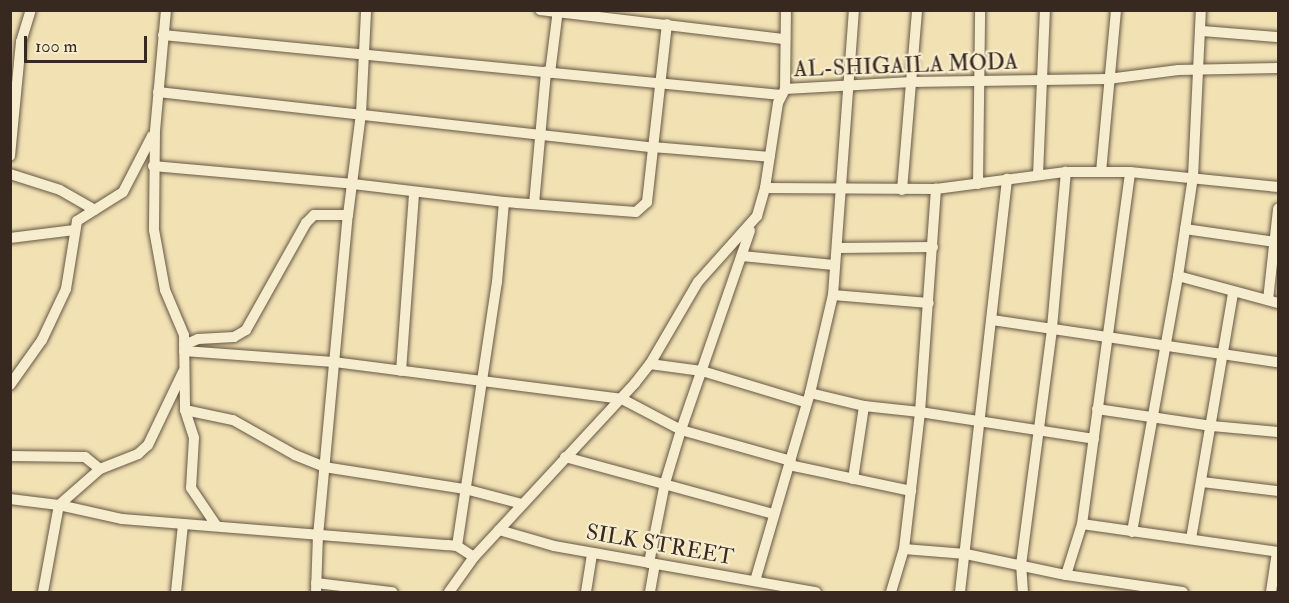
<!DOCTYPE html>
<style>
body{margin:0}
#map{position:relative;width:1289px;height:603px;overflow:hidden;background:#f1e1b3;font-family:"IM FELL Double Pica",serif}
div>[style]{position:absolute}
.roads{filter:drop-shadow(0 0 2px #665745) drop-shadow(0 0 2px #665745)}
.minor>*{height:10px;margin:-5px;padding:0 5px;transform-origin:5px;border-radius:5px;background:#f6ecce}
span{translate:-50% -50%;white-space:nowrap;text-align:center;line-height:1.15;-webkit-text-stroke:4.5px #f6ecce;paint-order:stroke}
.street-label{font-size:22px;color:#372920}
.frame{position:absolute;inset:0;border:12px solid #372920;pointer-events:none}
.scale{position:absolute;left:24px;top:36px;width:123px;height:27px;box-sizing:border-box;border:3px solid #372920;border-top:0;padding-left:8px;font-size:18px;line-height:21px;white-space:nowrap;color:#372920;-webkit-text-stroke:4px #f6ecce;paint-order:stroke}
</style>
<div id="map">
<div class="roads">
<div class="minor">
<div style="left:166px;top:10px;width:121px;rotate:95.2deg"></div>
<div style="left:155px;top:131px;width:99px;rotate:90.6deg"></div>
<div style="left:154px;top:230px;width:61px;rotate:79.6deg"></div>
<div style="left:165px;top:290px;width:49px;rotate:67.1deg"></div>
<div style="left:184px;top:335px;width:75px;rotate:89.2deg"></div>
<div style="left:185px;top:410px;width:29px;rotate:72deg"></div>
<div style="left:194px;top:438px;width:50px;rotate:93.4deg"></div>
<div style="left:191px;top:488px;width:45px;rotate:56deg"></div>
<div style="left:540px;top:10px;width:247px;rotate:6.8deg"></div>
<div style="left:1201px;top:31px;width:77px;rotate:4.5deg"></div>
<div style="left:163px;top:35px;width:621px;rotate:5.55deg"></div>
<div style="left:550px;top:73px;width:64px;rotate:-82.8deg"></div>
<div style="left:785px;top:89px;width:79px;rotate:-89.3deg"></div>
<div style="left:158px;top:92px;width:497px;rotate:6.4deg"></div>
<div style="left:652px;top:147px;width:118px;rotate:4.8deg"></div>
<div style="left:10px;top:156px;width:115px;rotate:-84.5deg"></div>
<div style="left:21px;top:42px;width:34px;rotate:-73deg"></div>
<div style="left:153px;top:166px;width:201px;rotate:5.1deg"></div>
<div style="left:353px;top:184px;width:152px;rotate:6.8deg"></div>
<div style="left:504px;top:202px;width:132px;rotate:4.3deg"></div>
<div style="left:636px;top:212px;width:15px;rotate:-42deg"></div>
<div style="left:647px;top:202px;width:179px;rotate:-83.6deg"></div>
<div style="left:1101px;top:172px;width:163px;rotate:-84.7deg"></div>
<div style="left:10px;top:174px;width:52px;rotate:17.7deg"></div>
<div style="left:60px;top:190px;width:40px;rotate:29.7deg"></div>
<div style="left:1038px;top:175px;width:165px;rotate:-87.6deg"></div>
<div style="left:978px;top:184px;width:174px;rotate:-89.3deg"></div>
<div style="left:765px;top:188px;width:171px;rotate:0.3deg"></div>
<div style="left:936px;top:189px;width:131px;rotate:-7.5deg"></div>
<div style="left:1066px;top:172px;width:64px"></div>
<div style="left:1130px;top:172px;width:149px;rotate:5.8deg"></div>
<div style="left:902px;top:190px;width:181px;rotate:-85.2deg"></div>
<div style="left:534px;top:204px;width:133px;rotate:-84.8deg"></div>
<div style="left:1185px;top:229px;width:91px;rotate:8.2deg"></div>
<div style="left:10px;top:238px;width:65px;rotate:-7deg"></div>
<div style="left:837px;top:248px;width:96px;rotate:-0.6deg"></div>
<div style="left:742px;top:256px;width:92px;rotate:5.6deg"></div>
<div style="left:1178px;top:276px;width:104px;rotate:15.1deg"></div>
<div style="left:833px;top:295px;width:96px;rotate:4.8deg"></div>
<div style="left:1268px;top:300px;width:92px;rotate:-83.7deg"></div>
<div style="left:992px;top:320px;width:289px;rotate:8.4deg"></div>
<div style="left:184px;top:345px;width:15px;rotate:-23deg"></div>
<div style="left:198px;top:339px;width:36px;rotate:-3deg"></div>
<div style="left:234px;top:337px;width:14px;rotate:-30deg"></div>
<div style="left:246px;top:330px;width:123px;rotate:-60.7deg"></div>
<div style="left:306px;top:223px;width:11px;rotate:-45deg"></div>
<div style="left:314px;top:215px;width:34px"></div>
<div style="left:184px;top:351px;width:150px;rotate:4.2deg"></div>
<div style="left:334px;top:362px;width:290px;rotate:7.3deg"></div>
<div style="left:622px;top:399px;width:67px;rotate:27.7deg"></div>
<div style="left:681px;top:430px;width:114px;rotate:15.7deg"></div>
<div style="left:650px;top:364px;width:52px;rotate:7.7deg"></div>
<div style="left:702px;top:371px;width:108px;rotate:16.8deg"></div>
<div style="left:401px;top:371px;width:179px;rotate:-85.8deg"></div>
<div style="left:10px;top:385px;width:55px;rotate:-54.6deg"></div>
<div style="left:42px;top:340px;width:56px;rotate:-64.8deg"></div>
<div style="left:66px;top:289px;width:69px;rotate:-80.8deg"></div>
<div style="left:77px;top:221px;width:54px;rotate:-32.2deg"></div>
<div style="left:123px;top:192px;width:63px;rotate:-62.6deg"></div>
<div style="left:810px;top:393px;width:56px;rotate:13.5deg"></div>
<div style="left:864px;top:406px;width:56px;rotate:6.1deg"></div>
<div style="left:920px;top:412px;width:176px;rotate:8.8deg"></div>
<div style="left:1097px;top:409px;width:116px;rotate:8.4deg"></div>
<div style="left:1212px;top:426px;width:66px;rotate:5.2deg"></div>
<div style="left:185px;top:410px;width:49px;rotate:11.8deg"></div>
<div style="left:233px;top:420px;width:71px;rotate:29.4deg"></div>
<div style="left:295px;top:455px;width:31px;rotate:22deg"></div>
<div style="left:324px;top:467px;width:143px;rotate:8.9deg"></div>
<div style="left:465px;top:489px;width:59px;rotate:14.7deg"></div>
<div style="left:10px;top:456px;width:75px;rotate:0.8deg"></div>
<div style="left:85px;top:457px;width:19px;rotate:39deg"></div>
<div style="left:565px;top:457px;width:216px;rotate:15.3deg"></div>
<div style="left:789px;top:465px;width:125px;rotate:12deg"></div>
<div style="left:853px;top:479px;width:74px;rotate:-81.4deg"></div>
<div style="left:1202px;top:482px;width:77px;rotate:6.8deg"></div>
<div style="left:10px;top:499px;width:49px;rotate:7deg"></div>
<div style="left:59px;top:505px;width:65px;rotate:12.5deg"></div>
<div style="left:122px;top:519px;width:327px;rotate:4.6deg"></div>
<div style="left:448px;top:545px;width:9px;rotate:6deg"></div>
<div style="left:457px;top:546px;width:20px;rotate:33deg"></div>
<div style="left:1082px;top:524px;width:198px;rotate:8.1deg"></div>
<div style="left:499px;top:530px;width:57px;rotate:16.2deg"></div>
<div style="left:554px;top:546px;width:266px;rotate:10deg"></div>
<div style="left:1132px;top:532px;width:260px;rotate:-79.8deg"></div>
<div style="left:1178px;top:276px;width:100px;rotate:-81.4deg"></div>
<div style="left:1193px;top:177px;width:167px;rotate:-87.3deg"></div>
<div style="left:1191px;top:539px;width:251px;rotate:-80.3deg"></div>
<div style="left:457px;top:546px;width:267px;rotate:-81.4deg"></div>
<div style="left:497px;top:282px;width:80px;rotate:-85deg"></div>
<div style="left:904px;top:549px;width:62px;rotate:4.6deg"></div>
<div style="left:966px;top:554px;width:102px;rotate:11.9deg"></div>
<div style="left:1066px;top:575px;width:118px;rotate:8.3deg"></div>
<div style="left:649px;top:563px;width:82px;rotate:-78.7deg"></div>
<div style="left:665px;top:483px;width:55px;rotate:-73.2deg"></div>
<div style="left:681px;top:430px;width:211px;rotate:-70.9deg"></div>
<div style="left:1066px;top:575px;width:53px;rotate:-72.6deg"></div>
<div style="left:1082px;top:524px;width:355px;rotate:-82.2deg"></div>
<div style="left:755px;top:581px;width:196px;rotate:-73.7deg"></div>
<div style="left:810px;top:393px;width:101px;rotate:-76.8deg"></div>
<div style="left:833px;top:295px;width:286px;rotate:-85.8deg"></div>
<div style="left:316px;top:583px;width:77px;rotate:6.8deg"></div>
<div style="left:43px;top:592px;width:88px;rotate:-79.6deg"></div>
<div style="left:59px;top:505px;width:55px;rotate:-41.3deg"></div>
<div style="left:100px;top:469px;width:41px;rotate:-21.5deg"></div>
<div style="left:138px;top:454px;width:13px;rotate:-42deg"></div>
<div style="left:148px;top:445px;width:81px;rotate:-64.4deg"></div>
<div style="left:176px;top:592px;width:68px;rotate:-84.1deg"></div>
<div style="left:316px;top:592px;width:56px;rotate:-88deg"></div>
<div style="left:318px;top:536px;width:322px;rotate:-84.7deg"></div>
<div style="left:348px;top:215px;width:102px;rotate:-82.7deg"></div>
<div style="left:361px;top:114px;width:104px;rotate:-87.2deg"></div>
<div style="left:449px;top:592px;width:43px;rotate:-54.5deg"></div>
<div style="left:474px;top:557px;width:237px;rotate:-47.2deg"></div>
<div style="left:635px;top:383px;width:24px;rotate:-52deg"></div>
<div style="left:650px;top:364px;width:95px;rotate:-59.7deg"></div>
<div style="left:698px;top:282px;width:89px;rotate:-48.2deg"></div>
<div style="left:757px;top:216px;width:29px;rotate:-74deg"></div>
<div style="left:765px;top:188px;width:86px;rotate:-81.3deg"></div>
<div style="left:778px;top:103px;width:16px;rotate:-63deg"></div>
<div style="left:785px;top:89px;width:127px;rotate:-3.2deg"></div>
<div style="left:912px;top:82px;width:196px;rotate:-0.9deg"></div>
<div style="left:1108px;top:79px;width:71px;rotate:-7.3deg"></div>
<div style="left:1178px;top:70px;width:100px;rotate:-1.1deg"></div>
<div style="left:586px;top:592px;width:39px;rotate:-81deg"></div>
<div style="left:650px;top:592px;width:28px;rotate:-80deg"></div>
<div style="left:891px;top:592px;width:45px;rotate:-73.2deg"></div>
<div style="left:904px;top:549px;width:138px;rotate:-83.3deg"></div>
<div style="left:920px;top:412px;width:224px;rotate:-85.9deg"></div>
<div style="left:960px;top:592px;width:416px;rotate:-83.5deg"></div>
<div style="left:1023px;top:592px;width:27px;rotate:-94deg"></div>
<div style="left:1021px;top:565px;width:239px;rotate:-82.5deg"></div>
<div style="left:1052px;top:328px;width:157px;rotate:-84.9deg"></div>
<div style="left:1271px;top:592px;width:40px;rotate:-81.5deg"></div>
</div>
</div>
<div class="street-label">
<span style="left:906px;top:66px;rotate:-2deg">AL-SHIGAILA MODA</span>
<span style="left:660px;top:545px;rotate:10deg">SILK STREET</span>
</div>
<div class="frame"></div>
<div class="scale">100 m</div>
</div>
